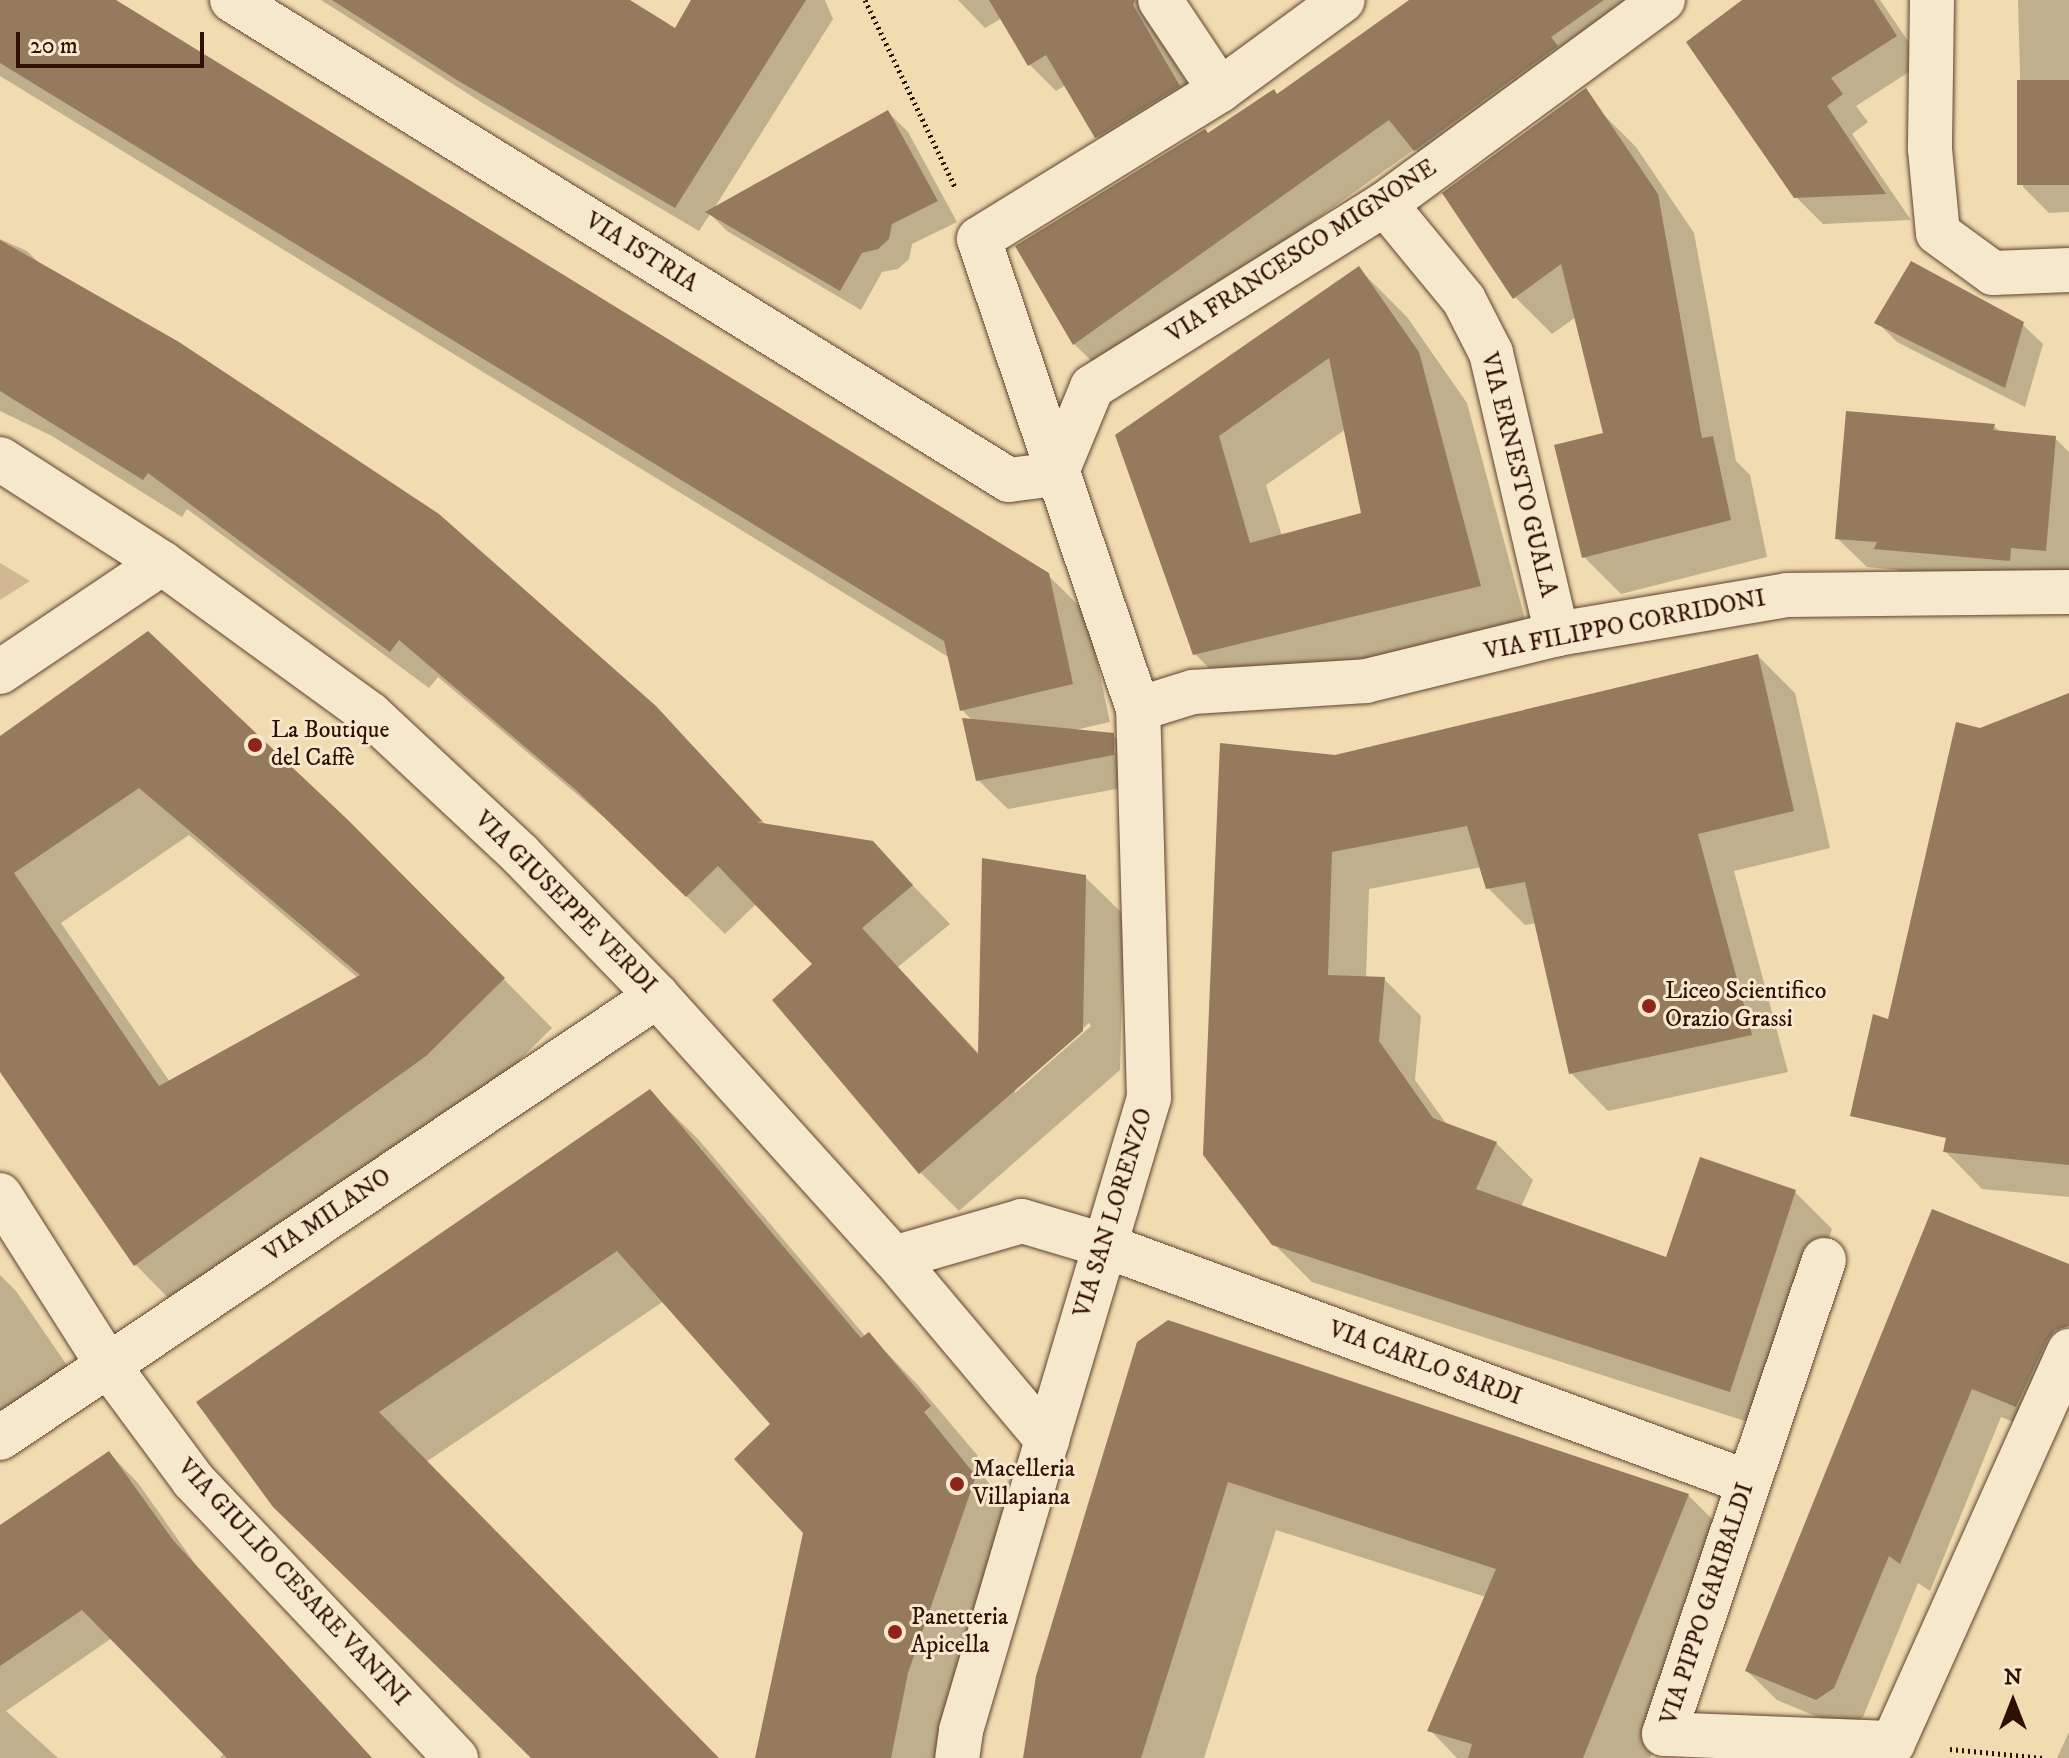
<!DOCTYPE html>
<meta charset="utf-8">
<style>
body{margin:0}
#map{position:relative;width:2069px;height:1758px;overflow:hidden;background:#f1dbb0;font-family:"IM FELL DW Pica",serif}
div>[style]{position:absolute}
.green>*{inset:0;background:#d0b893}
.shadow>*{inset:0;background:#0003}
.building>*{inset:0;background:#957a5d;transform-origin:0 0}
.path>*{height:5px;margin-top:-2.5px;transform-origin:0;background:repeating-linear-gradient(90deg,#311004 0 2px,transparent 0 6px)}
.roads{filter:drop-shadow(0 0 2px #61432f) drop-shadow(0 0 2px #61432f)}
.minor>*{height:44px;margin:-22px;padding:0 22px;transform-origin:22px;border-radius:22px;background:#f6e8cc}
.tertiary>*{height:44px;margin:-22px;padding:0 22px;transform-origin:22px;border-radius:22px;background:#f6e8cc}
.dots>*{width:22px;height:22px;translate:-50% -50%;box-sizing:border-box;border:4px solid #f6e8cc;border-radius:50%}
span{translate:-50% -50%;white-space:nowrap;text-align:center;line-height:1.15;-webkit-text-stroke:6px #f6e8cc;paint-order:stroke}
.street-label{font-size:24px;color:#311004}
.poi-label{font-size:24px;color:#311004}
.left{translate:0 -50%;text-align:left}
.north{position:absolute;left:1973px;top:1662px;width:80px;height:80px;-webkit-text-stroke:6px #f6e8cc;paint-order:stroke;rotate:0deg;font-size:22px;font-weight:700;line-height:32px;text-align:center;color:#311004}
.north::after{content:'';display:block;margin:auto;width:28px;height:36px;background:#311004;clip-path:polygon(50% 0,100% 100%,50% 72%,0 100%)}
.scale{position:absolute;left:16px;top:32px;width:188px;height:36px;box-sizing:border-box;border:4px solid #311004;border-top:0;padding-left:10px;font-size:24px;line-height:28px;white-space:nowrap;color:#311004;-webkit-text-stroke:6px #f6e8cc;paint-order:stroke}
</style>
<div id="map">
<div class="green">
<div style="clip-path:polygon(0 563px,30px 581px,0 600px)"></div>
</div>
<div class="shadow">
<div style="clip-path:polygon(0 0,109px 0,1048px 575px,1087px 614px,1110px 722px,1075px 730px,1113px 735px,1142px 764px,1143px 784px,1008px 809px,978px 780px,973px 721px,962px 710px,950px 658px,0 76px)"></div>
<div style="clip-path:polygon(321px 0,626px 0,741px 72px,710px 0,825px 0,833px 19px,713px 210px,888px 112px,908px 132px,957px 222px,912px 244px,909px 259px,898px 269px,882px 272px,861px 310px,727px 231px,710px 214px,699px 231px,484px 104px)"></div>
<div style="clip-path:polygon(958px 0,1138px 0,1204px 112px,1123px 163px,1097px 137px,1066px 85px,1056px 91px,1030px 65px,1002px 18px,985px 28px)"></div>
<div style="clip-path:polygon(1412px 0,1658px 0,1444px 178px,1415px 149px,1102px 371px,1074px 344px,1209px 135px,1278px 96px)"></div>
<div style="clip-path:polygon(1745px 0,1880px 0,1923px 63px,1856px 106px,1868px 122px,1852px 134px,1911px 220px,1823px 224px,1795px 196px)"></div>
<div style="clip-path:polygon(2018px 0,2069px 0,2069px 212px,2049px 213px,2023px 187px)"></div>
<div style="clip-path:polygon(1599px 110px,1636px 147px,1694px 233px,1736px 461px,1750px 475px,1767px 557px,1621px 594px,1584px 557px,1606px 434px,1576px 317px,1552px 334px,1515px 297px)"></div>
<div style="clip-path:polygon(evenodd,0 239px,27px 251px,43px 267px,694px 747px,767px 826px,872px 843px,950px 924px,898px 967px,980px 1055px,1085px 877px,1124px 915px,1120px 1070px,959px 1211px,921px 1173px,775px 1000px,815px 964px,757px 903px,725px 934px,618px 829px,438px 677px,429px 688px,187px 509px,182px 517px,52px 436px,0 411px,0 239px,1089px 1023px,1091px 1026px,1015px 1093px,1015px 1088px,1089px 1023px)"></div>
<div style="clip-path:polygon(evenodd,1359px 269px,1407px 317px,1467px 403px,1529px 634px,1244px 703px,1195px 654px,1117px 436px,1359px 269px,1346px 429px,1363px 514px,1282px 536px,1266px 485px,1346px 429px)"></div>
<div style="clip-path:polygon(1877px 322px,2022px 324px,2043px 344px,2025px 407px,1897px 342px)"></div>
<div style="clip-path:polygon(1994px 426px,2001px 433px,2055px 438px,2069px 452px,2069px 579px,1906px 578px,1898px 570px,1867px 567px,1837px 538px)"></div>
<div style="clip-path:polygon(1758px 656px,1795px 693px,1830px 848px,1734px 871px,1788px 1072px,1608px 1111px,1571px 1073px,1537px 923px,1525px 925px,1488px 888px,1482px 867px,1369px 889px,1366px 978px,1384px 979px,1421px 1016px,1415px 1080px,1448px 1126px,1496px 1143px,1533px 1180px,1521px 1207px,1667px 1259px,1795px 1192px,1832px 1229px,1767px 1428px,1312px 1282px,1274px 1244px,1336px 757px)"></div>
<div style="clip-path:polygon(2069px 695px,2069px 1197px,1982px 1189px,1945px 1151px,1980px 730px)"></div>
<div style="clip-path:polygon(evenodd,0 739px,347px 821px,552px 1028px,475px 1104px,184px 1314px,136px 1265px,0 1072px,0 739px,189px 835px,358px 978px,170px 1082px,61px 923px,189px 835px)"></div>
<div style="clip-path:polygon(650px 1092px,699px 1140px,866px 1337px,869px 1335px,917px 1384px,978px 1456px,972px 1462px,1023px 1526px,949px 1758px,757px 1758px,805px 1532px,773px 1424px,664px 1301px,426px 1462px,718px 1758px,533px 1758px,275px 1506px)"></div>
<div style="clip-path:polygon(1933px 1211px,2069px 1279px,2069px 1307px,2021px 1425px,2001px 1417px,1930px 1591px,1918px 1583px,1863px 1717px,1847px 1729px,1777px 1700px,1747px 1671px)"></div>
<div style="clip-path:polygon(0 1275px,16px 1291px,84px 1390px,0 1448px)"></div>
<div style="clip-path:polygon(1138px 1343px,1688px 1495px,1737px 1544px,1650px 1758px,1457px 1758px,1430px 1730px,1486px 1597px,1276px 1530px,1204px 1758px,1024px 1758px)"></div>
<div style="clip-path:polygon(109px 1453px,138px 1483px,201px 1572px,372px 1758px,220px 1758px,224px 1753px,112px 1638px,6px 1711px,58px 1758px,0 1758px,0 1528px)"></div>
<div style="clip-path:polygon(2069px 1732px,2069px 1758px,2057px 1758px)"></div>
</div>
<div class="building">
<div style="clip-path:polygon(0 0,116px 0,1049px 573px,1073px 684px,960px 711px,944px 641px,0 63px)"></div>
<div style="clip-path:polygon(332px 0,630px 0,675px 28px,691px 0,806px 0,675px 208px,457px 80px)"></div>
<div style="clip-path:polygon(989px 0,1135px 0,1133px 5px,1180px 86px,1095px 138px,1046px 55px,1028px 66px)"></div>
<div style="clip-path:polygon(1409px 0,1604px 0,1551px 37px,1558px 46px,1414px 151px,1389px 120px,1073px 345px,1015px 246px,1205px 129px,1208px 133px,1274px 89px,1277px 94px)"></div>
<div style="clip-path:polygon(1742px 0,1874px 0,1897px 36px,1831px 78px,1843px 94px,1827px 106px,1886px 194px,1794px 198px,1686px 42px)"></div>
<div style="left:2069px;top:80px;width:105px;height:52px;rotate:90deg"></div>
<div style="clip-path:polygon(1586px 88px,1658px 194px,1702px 438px,1713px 436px,1731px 520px,1582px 558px,1554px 445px,1603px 433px,1561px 264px,1513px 299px,1442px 193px)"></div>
<div style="clip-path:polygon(888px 110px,938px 201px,892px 224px,889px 239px,878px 249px,862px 253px,840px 291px,705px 212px)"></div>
<div style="clip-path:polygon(0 240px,179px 342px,439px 514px,656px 706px,762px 821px,756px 822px,873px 841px,913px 885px,862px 928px,978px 1054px,982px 858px,1086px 875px,1083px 1031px,919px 1174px,772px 1000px,812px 964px,718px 866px,686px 897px,577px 791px,399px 640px,390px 652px,148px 473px,143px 480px,0 391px)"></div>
<div style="clip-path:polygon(1911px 261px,2024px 322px,2005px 388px,1874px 323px)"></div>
<div style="clip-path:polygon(evenodd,1359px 266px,1419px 352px,1481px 586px,1193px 655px,1115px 435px,1359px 266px,1329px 358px,1361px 513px,1250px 543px,1219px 436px,1329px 358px)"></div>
<div style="clip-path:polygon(1846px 411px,1995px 424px,1993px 430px,2056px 436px,2046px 551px,2011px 548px,2010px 561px,1874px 549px,1877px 542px,1835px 539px)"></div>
<div style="clip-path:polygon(evenodd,148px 631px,348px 820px,505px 978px,426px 1056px,134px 1266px,0 1072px,0 736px,148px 631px,139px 788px,360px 975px,159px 1086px,14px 873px,139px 788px)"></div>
<div style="clip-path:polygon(1758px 654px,1794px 811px,1698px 834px,1752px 1035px,1569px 1074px,1525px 882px,1486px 889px,1467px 826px,1332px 852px,1328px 975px,1385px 977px,1379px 1041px,1433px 1118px,1497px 1142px,1476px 1189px,1666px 1257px,1700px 1157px,1796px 1190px,1730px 1392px,1272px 1245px,1203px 1155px,1220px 743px,1335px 755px)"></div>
<div style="clip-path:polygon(2069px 693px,2069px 1165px,1943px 1152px,1946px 1138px,1850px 1116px,1873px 1014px,1888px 1019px,1956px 722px,1980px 728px)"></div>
<div style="clip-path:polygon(962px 718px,1114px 733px,1114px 755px,976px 781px)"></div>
<div style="clip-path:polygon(650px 1089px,861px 1338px,869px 1332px,931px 1406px,924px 1412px,976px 1476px,908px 1673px,891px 1758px,755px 1758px,803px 1533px,734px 1459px,770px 1424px,617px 1251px,379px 1412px,719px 1758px,531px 1758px,273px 1507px,196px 1402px)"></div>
<div style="clip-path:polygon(1932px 1209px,2069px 1264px,2069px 1326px,2055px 1330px,2047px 1340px,2016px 1407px,1972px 1389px,1900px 1564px,1889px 1556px,1834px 1688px,1816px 1700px,1745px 1671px)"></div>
<div style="clip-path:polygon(1168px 1320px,1689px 1494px,1583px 1758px,1468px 1758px,1472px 1744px,1427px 1731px,1496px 1569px,1228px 1482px,1141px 1758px,1023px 1758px,1036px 1676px,1137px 1342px)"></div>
<div style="clip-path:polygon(109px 1451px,173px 1540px,372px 1758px,227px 1758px,82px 1610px,0 1666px,0 1525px)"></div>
</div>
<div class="path">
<div style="left:865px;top:0;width:208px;rotate:64.3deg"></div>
<div style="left:1950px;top:1749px;width:94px;rotate:5.5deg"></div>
</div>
<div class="roads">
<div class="minor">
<div style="left:232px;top:0;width:913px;rotate:31.71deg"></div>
<div style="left:1009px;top:480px;width:47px;rotate:-7.3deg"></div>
<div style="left:1160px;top:0;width:108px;rotate:56.3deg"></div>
<div style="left:1932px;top:0;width:149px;rotate:90.8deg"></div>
<div style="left:1930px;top:149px;width:84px;rotate:84.6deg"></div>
<div style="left:1938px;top:233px;width:68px;rotate:36deg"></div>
<div style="left:1993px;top:273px;width:76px;rotate:-2.3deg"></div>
<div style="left:1385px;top:204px;width:124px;rotate:50.5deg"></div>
<div style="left:1464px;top:300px;width:59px;rotate:63deg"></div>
<div style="left:1491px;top:353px;width:289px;rotate:76.8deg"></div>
<div style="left:1056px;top:474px;width:94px;rotate:-67.5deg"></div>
<div style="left:1092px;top:387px;width:345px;rotate:-32deg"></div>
<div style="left:1385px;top:204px;width:345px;rotate:-36.3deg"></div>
<div style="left:1138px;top:709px;width:58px;rotate:-17.2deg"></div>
<div style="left:1193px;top:692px;width:173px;rotate:-3.6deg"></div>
<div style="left:1366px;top:681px;width:197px;rotate:-13.8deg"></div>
<div style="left:1557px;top:634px;width:233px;rotate:-9.6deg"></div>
<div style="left:1787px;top:595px;width:282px;rotate:-0.6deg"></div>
<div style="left:0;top:1195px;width:201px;rotate:57.6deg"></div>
<div style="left:108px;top:1365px;width:143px;rotate:53.5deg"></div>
<div style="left:193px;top:1480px;width:383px;rotate:46.6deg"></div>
<div style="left:894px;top:1258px;width:133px;rotate:-16.1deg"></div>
<div style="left:1022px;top:1221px;width:84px;rotate:16.5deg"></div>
<div style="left:1103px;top:1245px;width:686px;rotate:20.2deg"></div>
<div style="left:1824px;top:1260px;width:500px;rotate:108.65deg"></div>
<div style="left:1664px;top:1734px;width:229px;rotate:2.3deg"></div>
<div style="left:1893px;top:1743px;width:430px;rotate:-65.8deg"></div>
<div style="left:1047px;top:1440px;width:357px;rotate:-73.4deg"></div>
<div style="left:1149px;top:1098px;width:389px;rotate:-91.6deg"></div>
<div style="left:1138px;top:709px;width:496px;rotate:-108.7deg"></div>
<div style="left:979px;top:239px;width:283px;rotate:-31.7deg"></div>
<div style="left:1220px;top:90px;width:152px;rotate:-36.2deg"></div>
</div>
<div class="tertiary">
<div style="left:0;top:459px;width:193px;rotate:32.7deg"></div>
<div style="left:162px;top:563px;width:257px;rotate:36deg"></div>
<div style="left:370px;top:714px;width:205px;rotate:43deg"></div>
<div style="left:520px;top:854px;width:197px;rotate:46deg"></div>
<div style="left:657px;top:996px;width:353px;rotate:47.9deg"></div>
<div style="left:894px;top:1258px;width:238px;rotate:49.9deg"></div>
<div style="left:1047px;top:1440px;width:303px;rotate:106.5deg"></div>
<div style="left:961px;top:1731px;width:27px;rotate:98deg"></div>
<div style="left:0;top:672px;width:195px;rotate:-33.9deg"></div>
<div style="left:0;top:1438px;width:792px;rotate:-33.93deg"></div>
</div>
</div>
<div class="dots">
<div style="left:255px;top:745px;background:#8f2418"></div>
<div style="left:1649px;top:1006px;background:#8f2418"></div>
<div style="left:957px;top:1484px;background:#8f2418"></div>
<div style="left:895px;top:1632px;background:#8f2418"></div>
</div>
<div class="street-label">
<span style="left:1302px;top:252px;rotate:-33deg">VIA FRANCESCO MIGNONE</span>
<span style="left:641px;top:253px;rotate:32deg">VIA ISTRIA</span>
<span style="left:1518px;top:475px;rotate:76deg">VIA ERNESTO GUALA</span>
<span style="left:1625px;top:626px;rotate:-11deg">VIA FILIPPO CORRIDONI</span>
<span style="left:565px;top:903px;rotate:45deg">VIA GIUSEPPE VERDI</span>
<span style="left:1114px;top:1213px;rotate:-73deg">VIA SAN LORENZO</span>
<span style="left:328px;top:1216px;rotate:-34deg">VIA MILANO</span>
<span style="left:1425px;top:1364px;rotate:20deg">VIA CARLO SARDI</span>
<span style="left:293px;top:1583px;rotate:47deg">VIA GIULIO CESARE VANINI</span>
<span style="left:1708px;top:1604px;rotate:-72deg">VIA PIPPO GARIBALDI</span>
</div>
<div class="poi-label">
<span class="left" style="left:271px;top:745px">La Boutique<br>del Caffè</span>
<span class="left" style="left:1665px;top:1006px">Liceo Scientifico<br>Orazio Grassi</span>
<span class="left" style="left:973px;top:1484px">Macelleria<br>Villapiana</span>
<span class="left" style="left:911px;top:1632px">Panetteria<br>Apicella</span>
</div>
<div class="north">N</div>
<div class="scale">20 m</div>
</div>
